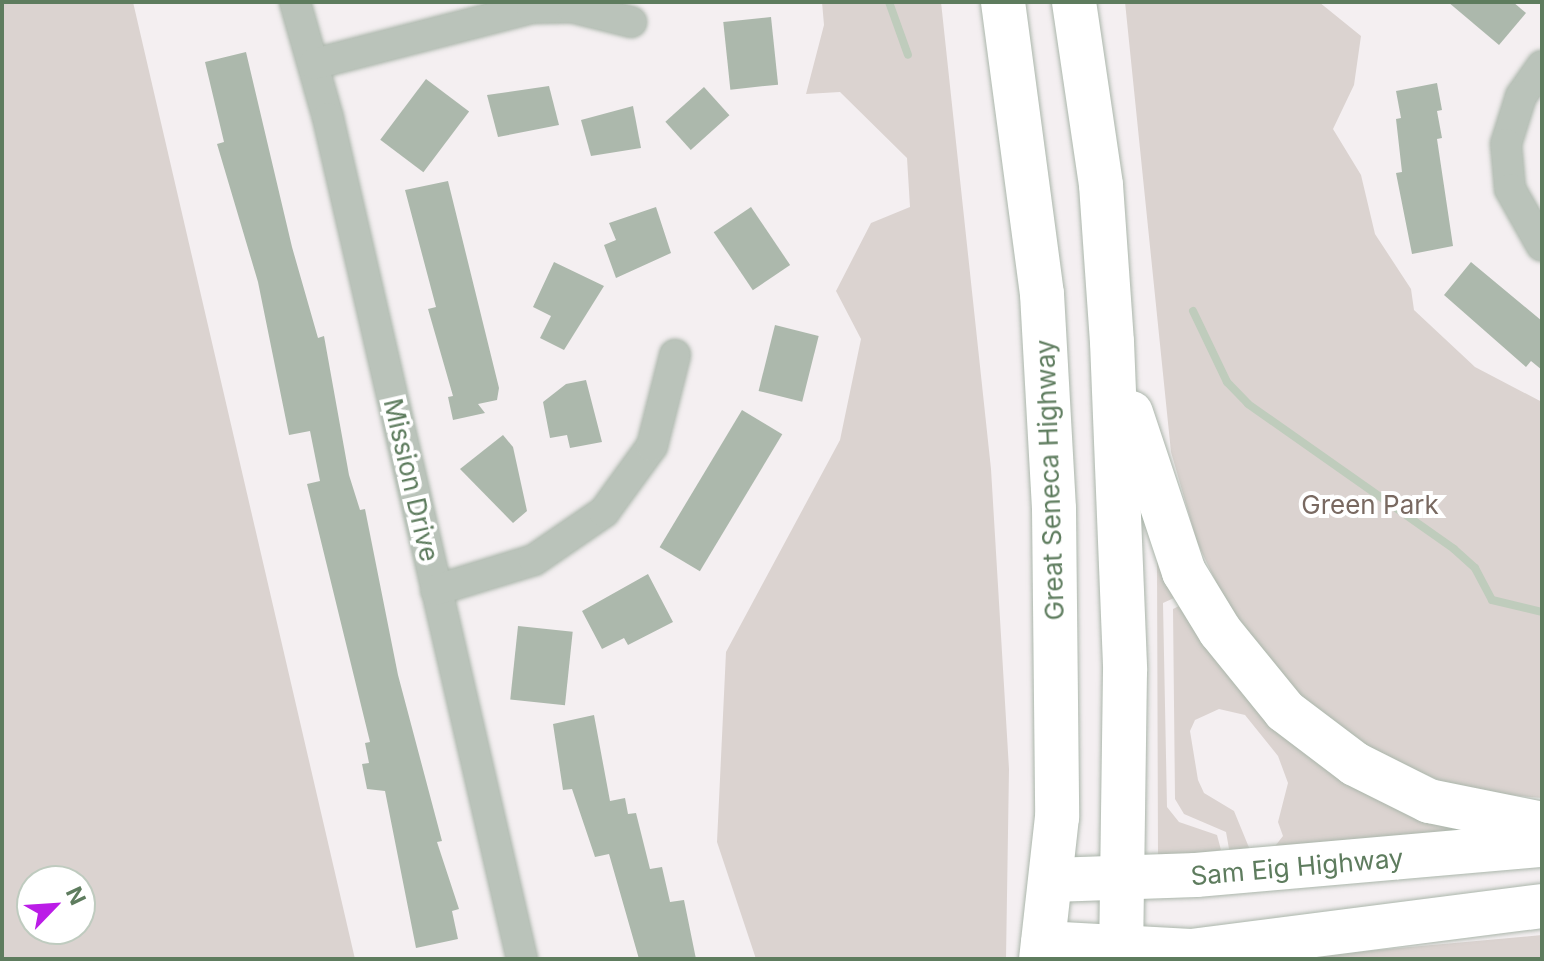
<!DOCTYPE html>
<style>
body{margin:0}
#map{position:relative;width:1544px;height:961px;overflow:hidden;background:#f4eff1;font-family:Inter,sans-serif}
div>[style]{position:absolute}
.green>*{inset:0;background:#dbd3d0}
.stream>*{height:8px;margin:-4px;padding:0 4px;transform-origin:4px;border-radius:4px;background:#bfccbc}
.building>*{inset:0;background:#acb8ac;transform-origin:0 0}
.roads{filter:drop-shadow(0 0 2px #abb6ab) drop-shadow(0 0 2px #abb6ab)}
.minor>*{height:30px;margin:-15px;padding:0 15px;transform-origin:15px;border-radius:15px;background:#bac3ba}
.primary>*{height:44px;margin:-22px;padding:0 22px;transform-origin:22px;border-radius:22px;background:#fff}
span{translate:-50% -50%;white-space:nowrap;text-align:center;line-height:1.15;-webkit-text-stroke:8px #fff;paint-order:stroke}
.street-label{font-size:26px;color:#5e7c5e}
.park-label{font-size:26px;color:#796961}
.frame{position:absolute;inset:0;border:4px solid #5e7c5e;pointer-events:none}
.north{position:absolute;left:16px;top:865px;width:80px;height:80px;box-sizing:border-box;background:#fff;border:2px solid #bfcbbf;border-radius:50%;rotate:65deg;font-size:22px;font-weight:700;line-height:32px;text-align:center;color:#5e7c5e}
.north::after{content:'';display:block;margin:auto;width:28px;height:36px;background:#bb1ce7;clip-path:polygon(50% 0,100% 100%,50% 72%,0 100%)}
</style>
<div id="map">
<div class="green">
<div style="clip-path:polygon(evenodd,2px 2px,133px 2px,355px 959px,2px 959px,2px 2px,80px 881px,80px 929px,32px 929px,32px 881px,80px 881px)"></div>
<div style="clip-path:polygon(822px 2px,941px 2px,991px 469px,1009px 769px,1006px 959px,756px 959px,717px 842px,726px 652px,840px 440px,861px 339px,836px 291px,871px 223px,910px 207px,907px 158px,840px 92px,806px 94px,824px 25px)"></div>
<div style="clip-path:polygon(1125px 2px,1319px 2px,1361px 36px,1354px 85px,1333px 129px,1361px 175px,1375px 234px,1411px 289px,1414px 310px,1475px 367px,1542px 402px,1542px 798px,1463px 791px,1368px 749px,1292px 689px,1224px 599px,1197px 542px,1171px 452px)"></div>
<div style="clip-path:polygon(1157px 560px,1174px 598px,1163px 603px,1167px 807px,1179px 822px,1217px 835px,1221px 850px,1158px 860px)"></div>
<div style="clip-path:polygon(evenodd,1179px 606px,1410px 812px,1458px 832px,1231px 860px,1226px 832px,1184px 814px,1175px 799px,1173px 609px,1179px 606px,1219px 709px,1245px 715px,1278px 756px,1288px 783px,1278px 822px,1283px 836px,1272px 850px,1250px 850px,1234px 811px,1204px 793px,1198px 780px,1190px 731px,1195px 720px,1219px 709px)"></div>
<div style="clip-path:polygon(1542px 935px,1542px 959px,1291px 959px,1377px 950px)"></div>
</div>
<div class="stream">
<div style="left:889px;top:2px;width:56px;rotate:70.3deg"></div>
<div style="left:1193px;top:311px;width:79px;rotate:64.4deg"></div>
<div style="left:1227px;top:382px;width:30px;rotate:46deg"></div>
<div style="left:1248px;top:404px;width:252px;rotate:35.1deg"></div>
<div style="left:1454px;top:549px;width:28px;rotate:42deg"></div>
<div style="left:1475px;top:568px;width:36px;rotate:62deg"></div>
<div style="left:1492px;top:600px;width:51px;rotate:13.5deg"></div>
</div>
<div class="building">
<div style="clip-path:polygon(1448px 2px,1513px 2px,1526px 13px,1499px 45px)"></div>
<div style="left:771px;top:17px;width:68px;height:48px;rotate:84deg"></div>
<div style="clip-path:polygon(246px 52px,292px 247px,318px 338px,324px 336px,349px 475px,360px 510px,365px 509px,398px 675px,442px 841px,437px 842px,459px 909px,452px 911px,458px 939px,416px 948px,385px 791px,367px 789px,362px 764px,369px 763px,365px 743px,370px 742px,307px 484px,320px 481px,310px 431px,289px 435px,258px 282px,217px 144px,224px 142px,205px 62px)"></div>
<div style="left:426px;top:79px;width:54px;height:76px;rotate:37deg"></div>
<div style="clip-path:polygon(1437px 83px,1442px 110px,1437px 111px,1442px 138px,1437px 139px,1453px 246px,1412px 254px,1396px 173px,1402px 172px,1396px 119px,1401px 118px,1396px 91px)"></div>
<div style="clip-path:polygon(549px 86px,559px 125px,498px 137px,487px 95px)"></div>
<div style="left:704px;top:87px;width:38px;height:52px;rotate:48deg"></div>
<div style="clip-path:polygon(633px 106px,641px 148px,591px 156px,581px 120px)"></div>
<div style="clip-path:polygon(448px 181px,499px 388px,497px 400px,478px 404px,485px 413px,453px 420px,448px 397px,453px 396px,428px 309px,436px 307px,405px 190px)"></div>
<div style="clip-path:polygon(656px 207px,671px 253px,616px 278px,604px 245px,616px 240px,609px 223px)"></div>
<div style="left:751px;top:207px;width:70px;height:45px;rotate:56deg"></div>
<div style="clip-path:polygon(554px 262px,604px 286px,564px 350px,540px 338px,551px 316px,533px 307px)"></div>
<div style="clip-path:polygon(1471px 262px,1542px 321px,1542px 370px,1531px 361px,1526px 367px,1444px 295px)"></div>
<div style="left:775px;top:325px;width:45px;height:68px;rotate:14deg"></div>
<div style="clip-path:polygon(586px 380px,602px 442px,570px 448px,567px 435px,550px 438px,543px 402px,566px 384px)"></div>
<div style="left:742px;top:410px;width:47px;height:160px;rotate:31deg"></div>
<div style="clip-path:polygon(503px 435px,513px 447px,527px 511px,513px 523px,460px 469px)"></div>
<div style="clip-path:polygon(648px 574px,673px 622px,628px 645px,624px 638px,602px 649px,582px 611px)"></div>
<div style="left:518px;top:626px;width:55px;height:74px;rotate:6deg"></div>
<div style="clip-path:polygon(594px 715px,610px 801px,625px 798px,628px 814px,636px 813px,650px 869px,662px 867px,670px 902px,684px 900px,696px 959px,639px 959px,609px 854px,595px 857px,572px 789px,563px 790px,553px 724px)"></div>
</div>
<div class="roads">
<div class="minor">
<div style="left:295px;top:2px;width:121px;rotate:74.1deg"></div>
<div style="left:328px;top:118px;width:863px;rotate:77.01deg"></div>
<div style="left:314px;top:64px;width:225px;rotate:-14.4deg"></div>
<div style="left:532px;top:8px;width:39px;rotate:-1deg"></div>
<div style="left:571px;top:7px;width:62px;rotate:14deg"></div>
<div style="left:1542px;top:66px;width:37px;rotate:125deg"></div>
<div style="left:1521px;top:96px;width:50px;rotate:107.4deg"></div>
<div style="left:1506px;top:144px;width:45px;rotate:84.9deg"></div>
<div style="left:1510px;top:189px;width:65px;rotate:60.7deg"></div>
<div style="left:436px;top:590px;width:102px;rotate:-17deg"></div>
<div style="left:534px;top:560px;width:85px;rotate:-34.4deg"></div>
<div style="left:604px;top:512px;width:82px;rotate:-54deg"></div>
<div style="left:652px;top:446px;width:94px;rotate:-75.8deg"></div>
</div>
<div class="primary">
<div style="left:1003px;top:2px;width:295px;rotate:82.4deg"></div>
<div style="left:1042px;top:294px;width:215px;rotate:86.8deg"></div>
<div style="left:1054px;top:509px;width:308px;rotate:89.4deg"></div>
<div style="left:1057px;top:817px;width:143px;rotate:96.4deg"></div>
<div style="left:1074px;top:2px;width:185px;rotate:81.6deg"></div>
<div style="left:1101px;top:185px;width:157px;rotate:86deg"></div>
<div style="left:1112px;top:342px;width:329px;rotate:87.7deg"></div>
<div style="left:1125px;top:671px;width:288px;rotate:90.8deg"></div>
<div style="left:1131px;top:413px;width:168px;rotate:71.6deg"></div>
<div style="left:1184px;top:572px;width:69px;rotate:58.6deg"></div>
<div style="left:1220px;top:631px;width:103px;rotate:50.9deg"></div>
<div style="left:1285px;top:711px;width:88px;rotate:37.1deg"></div>
<div style="left:1355px;top:764px;width:83px;rotate:26.6deg"></div>
<div style="left:1429px;top:801px;width:115px;rotate:11.5deg"></div>
<div style="left:1052px;top:880px;width:144px;rotate:-2deg"></div>
<div style="left:1196px;top:875px;width:347px;rotate:-5deg"></div>
<div style="left:1043px;top:943px;width:148px;rotate:3.1deg"></div>
<div style="left:1191px;top:951px;width:354px;rotate:-7.3deg"></div>
</div>
</div>
<div class="street-label">
<span style="left:411px;top:480px;rotate:77deg">Mission Drive</span>
<span style="left:1050px;top:480px;rotate:-92deg">Great Seneca Highway</span>
<span style="left:1297px;top:867px;rotate:-5deg">Sam Eig Highway</span>
</div>
<div class="park-label">
<span style="left:1370px;top:505px">Green Park</span>
</div>
<div class="frame"></div>
<div class="north">N</div>
</div>
